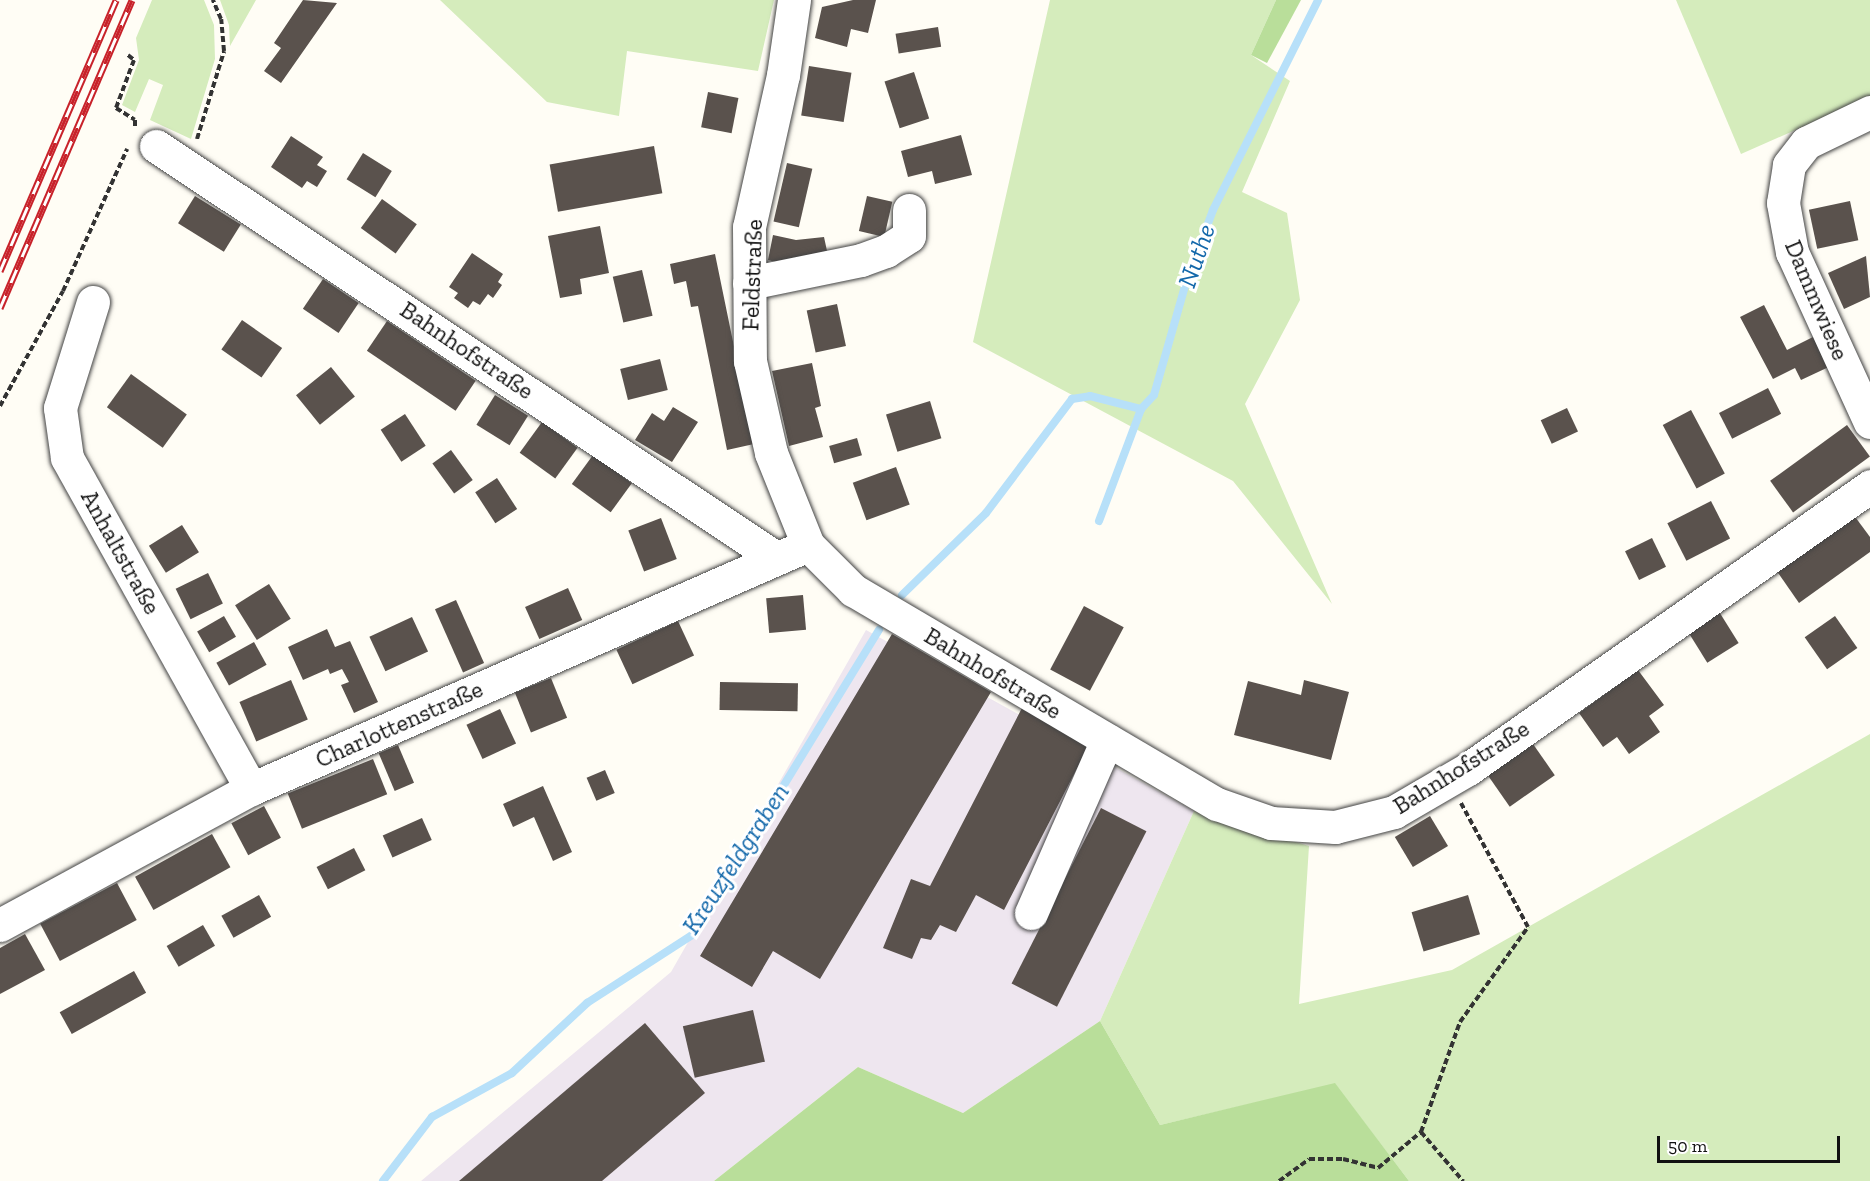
<!DOCTYPE html>
<meta charset="utf-8">
<style>
body{margin:0}
#map{position:relative;width:1870px;height:1181px;overflow:hidden;background:#fffdf5;font-family:"Zilla Slab",serif}
div>[style]{position:absolute}
.industrial>*{inset:0;background:#eee6ef}
.green>*{inset:0;background:#d5ecbc}
.forest>*{inset:0;background:#b9de9a}
.stream>*{height:8px;margin:-4px;padding:0 4px;transform-origin:4px;border-radius:4px;background:#b7e0f9}
.building>*{inset:0;background:#5a524d;transform-origin:0 0}
.path>*{height:4px;margin-top:-2px;transform-origin:0;background:repeating-linear-gradient(90deg,#333 0 6px,transparent 0 9px)}
.roads{filter:drop-shadow(0 0 2px #444) drop-shadow(0 0 2px #444)}
.minor>*{height:33px;margin:-16.5px;padding:0 16.5px;transform-origin:16.5px;border-radius:16.5px;background:#fff}
.rail>*{height:7px;margin-top:-3.5px;transform-origin:0;background:repeating-linear-gradient(90deg,#fff 0 14px,#c8222a 0 28px);box-sizing:border-box;border-block:2px solid #c8222a}
span{translate:-50% -50%;white-space:nowrap;text-align:center;line-height:1.15;-webkit-text-stroke:6px #fff;paint-order:stroke}
.street-label{font-size:24px;color:#111}
.water-label{font-size:26px;color:#1368aa;font-style:italic}
.scale{position:absolute;left:1657px;top:1136px;width:183px;height:27px;box-sizing:border-box;border:3px solid #111;border-top:0;padding-left:8px;font-size:18px;line-height:21px;white-space:nowrap;color:#111;-webkit-text-stroke:4px #fff;paint-order:stroke}
</style>
<div id="map">
<div class="industrial">
<div style="clip-path:polygon(866px 630px,1194px 811px,1100px 1021px,963px 1113px,858px 1067px,714px 1181px,421px 1181px,671px 972px)"></div>
</div>
<div class="green">
<div style="clip-path:polygon(152px 0,204px 0,214px 25px,215px 59px,191px 139px,150px 120px,163px 85px,149px 79px,135px 112px,122px 105px,139px 60px,136px 38px)"></div>
<div style="clip-path:polygon(220px 0,256px 0,230px 46px,229px 25px)"></div>
<div style="clip-path:polygon(440px 0,774px 0,758px 71px,627px 51px,619px 116px,547px 102px)"></div>
<div style="clip-path:polygon(1050px 0,1276px 0,1251px 55px,1290px 81px,1242px 192px,1287px 213px,1300px 300px,1245px 404px,1332px 604px,1233px 481px,973px 342px)"></div>
<div style="clip-path:polygon(1676px 0,1870px 0,1870px 97px,1741px 154px)"></div>
<div style="clip-path:polygon(1870px 734px,1870px 1181px,1409px 1181px,1335px 1084px,1160px 1125px,1100px 1021px,1194px 811px,1309px 846px,1299px 1004px,1452px 970px)"></div>
</div>
<div class="forest">
<div style="clip-path:polygon(1276px 0,1301px 0,1267px 63px,1251px 55px)"></div>
<div style="clip-path:polygon(1100px 1021px,1160px 1125px,1335px 1083px,1409px 1181px,714px 1181px,858px 1067px,963px 1113px)"></div>
</div>
<div class="stream">
<div style="left:1099px;top:521px;width:120px;rotate:-69.4deg"></div>
<div style="left:1141px;top:409px;width:19px;rotate:-47deg"></div>
<div style="left:1154px;top:395px;width:116px;rotate:-74.1deg"></div>
<div style="left:1186px;top:283px;width:78px;rotate:-69.7deg"></div>
<div style="left:1213px;top:210px;width:235px;rotate:-63.4deg"></div>
<div style="left:902px;top:595px;width:117px;rotate:-44.3deg"></div>
<div style="left:986px;top:513px;width:143px;rotate:-53deg"></div>
<div style="left:1072px;top:399px;width:18px;rotate:-9deg"></div>
<div style="left:1090px;top:396px;width:53px;rotate:14.3deg"></div>
<div style="left:383px;top:1181px;width:81px;rotate:-52.6deg"></div>
<div style="left:432px;top:1117px;width:91px;rotate:-28.8deg"></div>
<div style="left:512px;top:1073px;width:103px;rotate:-43deg"></div>
<div style="left:587px;top:1003px;width:125px;rotate:-32.9deg"></div>
<div style="left:692px;top:935px;width:358px;rotate:-58.5deg"></div>
</div>
<div class="building">
<div style="clip-path:polygon(303px 0,337px 3px,281px 83px,264px 71px,281px 48px,274px 43px)"></div>
<div style="clip-path:polygon(853px 0,876px 0,868px 33px,851px 29px,847px 47px,815px 38px,822px 7px)"></div>
<div style="left:938px;top:27px;width:20px;height:43px;rotate:81deg"></div>
<div style="left:809px;top:66px;width:43px;height:50px;rotate:9deg"></div>
<div style="left:914px;top:72px;width:49px;height:31px;rotate:72deg"></div>
<div style="left:708px;top:92px;width:31px;height:36px;rotate:11deg"></div>
<div style="clip-path:polygon(961px 135px,972px 175px,935px 184px,932px 171px,908px 177px,901px 151px)"></div>
<div style="clip-path:polygon(291px 136px,323px 157px,317px 165px,327px 171px,317px 187px,307px 181px,302px 188px,271px 167px)"></div>
<div style="left:654px;top:146px;width:48px;height:106px;rotate:80deg"></div>
<div style="left:363px;top:153px;width:34px;height:31px;rotate:32deg"></div>
<div style="left:787px;top:163px;width:26px;height:60px;rotate:13deg"></div>
<div style="left:195px;top:196px;width:54px;height:32px;rotate:32deg"></div>
<div style="left:867px;top:196px;width:26px;height:36px;rotate:13deg"></div>
<div style="left:382px;top:199px;width:43px;height:36px;rotate:36deg"></div>
<div style="left:1850px;top:201px;width:40px;height:42px;rotate:78deg"></div>
<div style="clip-path:polygon(600px 226px,609px 273px,580px 279px,582px 294px,560px 298px,548px 236px)"></div>
<div style="clip-path:polygon(773px 235px,796px 240px,824px 237px,829px 260px,796px 268px,768px 260px)"></div>
<div style="clip-path:polygon(472px 253px,503px 274px,498px 282px,502px 285px,493px 298px,488px 294px,480px 305px,473px 301px,468px 308px,454px 298px,458px 293px,449px 287px)"></div>
<div style="clip-path:polygon(715px 254px,754px 444px,727px 450px,698px 306px,691px 307px,686px 281px,674px 284px,670px 264px)"></div>
<div style="clip-path:polygon(1866px 256px,1870px 297px,1844px 309px,1828px 273px)"></div>
<div style="left:642px;top:270px;width:47px;height:30px;rotate:77deg"></div>
<div style="left:323px;top:279px;width:43px;height:36px;rotate:34deg"></div>
<div style="left:837px;top:304px;width:43px;height:31px;rotate:78deg"></div>
<div style="clip-path:polygon(1764px 305px,1787px 350px,1819px 334px,1833px 365px,1801px 380px,1795px 368px,1773px 379px,1740px 317px)"></div>
<div style="left:242px;top:320px;width:49px;height:36px;rotate:35deg"></div>
<div style="left:387px;top:321px;width:107px;height:36px;rotate:34deg"></div>
<div style="left:660px;top:359px;width:32px;height:41px;rotate:76deg"></div>
<div style="clip-path:polygon(812px 363px,821px 406px,815px 408px,823px 437px,789px 446px,772px 371px)"></div>
<div style="left:331px;top:367px;width:38px;height:45px;rotate:51deg"></div>
<div style="left:131px;top:374px;width:69px;height:41px;rotate:36deg"></div>
<div style="left:1768px;top:388px;width:29px;height:55px;rotate:63deg"></div>
<div style="left:495px;top:395px;width:39px;height:35px;rotate:32deg"></div>
<div style="left:930px;top:401px;width:39px;height:46px;rotate:73deg"></div>
<div style="clip-path:polygon(673px 407px,698px 422px,672px 462px,635px 440px,652px 413px,664px 421px)"></div>
<div style="left:1567px;top:408px;width:26px;height:29px;rotate:65deg"></div>
<div style="left:1691px;top:410px;width:72px;height:32px;rotate:62deg"></div>
<div style="left:405px;top:414px;width:38px;height:29px;rotate:57deg"></div>
<div style="left:542px;top:422px;width:44px;height:38px;rotate:36deg"></div>
<div style="left:1847px;top:425px;width:39px;height:95px;rotate:54deg"></div>
<div style="left:857px;top:438px;width:18px;height:29px;rotate:74deg"></div>
<div style="left:451px;top:450px;width:37px;height:23px;rotate:54deg"></div>
<div style="left:593px;top:455px;width:48px;height:36px;rotate:36deg"></div>
<div style="left:896px;top:467px;width:40px;height:46px;rotate:70deg"></div>
<div style="left:497px;top:478px;width:37px;height:26px;rotate:57deg"></div>
<div style="left:1711px;top:501px;width:42px;height:49px;rotate:63deg"></div>
<div style="clip-path:polygon(1853px 514px,1870px 537px,1870px 552px,1799px 603px,1776px 570px)"></div>
<div style="left:661px;top:518px;width:44px;height:35px;rotate:69deg"></div>
<div style="left:182px;top:525px;width:32px;height:39px;rotate:58deg"></div>
<div style="left:1652px;top:538px;width:32px;height:30px;rotate:64deg"></div>
<div style="left:208px;top:573px;width:34px;height:36px;rotate:64deg"></div>
<div style="left:269px;top:584px;width:41px;height:40px;rotate:58deg"></div>
<div style="left:568px;top:588px;width:35px;height:47px;rotate:66deg"></div>
<div style="left:803px;top:595px;width:35px;height:37px;rotate:85deg"></div>
<div style="left:456px;top:600px;width:69px;height:23px;rotate:66deg"></div>
<div style="left:1084px;top:606px;width:45px;height:72px;rotate:28deg"></div>
<div style="left:1718px;top:610px;width:39px;height:37px;rotate:58deg"></div>
<div style="left:224px;top:616px;width:24px;height:31px;rotate:60deg"></div>
<div style="left:1835px;top:616px;width:39px;height:37px;rotate:55deg"></div>
<div style="left:412px;top:617px;width:38px;height:47px;rotate:65deg"></div>
<div style="left:678px;top:621px;width:38px;height:68px;rotate:65deg"></div>
<div style="clip-path:polygon(327px 629px,335px 647px,350px 641px,378px 702px,354px 713px,341px 685px,349px 682px,342px 669px,330px 674px,328px 669px,303px 680px,288px 647px)"></div>
<div style="clip-path:polygon(892px 634px,991px 692px,820px 979px,773px 951px,752px 987px,700px 956px)"></div>
<div style="left:254px;top:642px;width:26px;height:43px;rotate:61deg"></div>
<div style="clip-path:polygon(1638px 670px,1664px 705px,1649px 716px,1660px 732px,1629px 754px,1617px 737px,1603px 747px,1579px 713px)"></div>
<div style="left:551px;top:678px;width:43px;height:39px;rotate:68deg"></div>
<div style="left:291px;top:680px;width:43px;height:56px;rotate:67deg"></div>
<div style="clip-path:polygon(1304px 680px,1349px 692px,1331px 760px,1234px 735px,1248px 681px,1301px 695px)"></div>
<div style="left:720px;top:682px;width:78px;height:28px;rotate:1deg"></div>
<div style="clip-path:polygon(1022px 708px,1088px 747px,1004px 910px,976px 895px,956px 932px,940px 925px,931px 940px,921px 938px,912px 959px,883px 948px,911px 879px,930px 886px)"></div>
<div style="left:500px;top:709px;width:38px;height:37px;rotate:65deg"></div>
<div style="left:1533px;top:744px;width:38px;height:55px;rotate:55deg"></div>
<div style="left:398px;top:745px;width:41px;height:21px;rotate:67deg"></div>
<div style="left:373px;top:759px;width:38px;height:92px;rotate:68deg"></div>
<div style="left:605px;top:770px;width:25px;height:20px;rotate:67deg"></div>
<div style="clip-path:polygon(543px 786px,572px 852px,553px 861px,534px 817px,513px 827px,503px 804px)"></div>
<div style="left:264px;top:806px;width:36px;height:37px;rotate:62deg"></div>
<div style="left:1101px;top:808px;width:51px;height:197px;rotate:27deg"></div>
<div style="left:1430px;top:816px;width:35px;height:41px;rotate:59deg"></div>
<div style="left:422px;top:818px;width:24px;height:43px;rotate:66deg"></div>
<div style="left:212px;top:834px;width:38px;height:88px;rotate:61deg"></div>
<div style="left:354px;top:848px;width:25px;height:42px;rotate:63deg"></div>
<div style="left:117px;top:883px;width:42px;height:87px;rotate:62deg"></div>
<div style="left:259px;top:895px;width:25px;height:43px;rotate:61deg"></div>
<div style="left:1468px;top:895px;width:41px;height:59px;rotate:73deg"></div>
<div style="left:203px;top:925px;width:24px;height:42px;rotate:60deg"></div>
<div style="clip-path:polygon(25px 934px,45px 970px,0 994px,0 948px)"></div>
<div style="left:134px;top:971px;width:25px;height:85px;rotate:61deg"></div>
<div style="left:753px;top:1010px;width:53px;height:72px;rotate:77deg"></div>
<div style="clip-path:polygon(645px 1023px,705px 1093px,602px 1181px,459px 1181px)"></div>
</div>
<div class="path">
<div style="left:128px;top:55px;width:8px;rotate:40deg"></div>
<div style="left:134px;top:60px;width:51px;rotate:110.6deg"></div>
<div style="left:116px;top:108px;width:22px;rotate:32deg"></div>
<div style="left:135px;top:120px;width:7px;rotate:90deg"></div>
<div style="left:197px;top:139px;width:92px;rotate:-72.9deg"></div>
<div style="left:224px;top:51px;width:32px;rotate:-95deg"></div>
<div style="left:221px;top:19px;width:21px;rotate:-113deg"></div>
<div style="left:0;top:406px;width:131px;rotate:-61.3deg"></div>
<div style="left:63px;top:291px;width:156px;rotate:-65.7deg"></div>
<div style="left:1421px;top:1132px;width:117px;rotate:-70.5deg"></div>
<div style="left:1460px;top:1022px;width:117px;rotate:-54.4deg"></div>
<div style="left:1528px;top:927px;width:141px;rotate:-118.4deg"></div>
<div style="left:1279px;top:1181px;width:37px;rotate:-36deg"></div>
<div style="left:1309px;top:1159px;width:34px"></div>
<div style="left:1343px;top:1159px;width:36px;rotate:14deg"></div>
<div style="left:1378px;top:1168px;width:56px;rotate:-39.9deg"></div>
<div style="left:1421px;top:1132px;width:65px;rotate:49.4deg"></div>
</div>
<div class="roads">
<div class="minor">
<div style="left:794px;top:0;width:76px;rotate:98.3deg"></div>
<div style="left:783px;top:75px;width:156px;rotate:102.6deg"></div>
<div style="left:749px;top:227px;width:134px;rotate:89.6deg"></div>
<div style="left:750px;top:361px;width:94px;rotate:77.1deg"></div>
<div style="left:771px;top:453px;width:99px;rotate:68.1deg"></div>
<div style="left:808px;top:545px;width:64px;rotate:45deg"></div>
<div style="left:853px;top:590px;width:422px;rotate:30.5deg"></div>
<div style="left:1217px;top:804px;width:57px;rotate:19.4deg"></div>
<div style="left:1271px;top:823px;width:64px;rotate:3.6deg"></div>
<div style="left:1335px;top:827px;width:61px;rotate:-14.3deg"></div>
<div style="left:1394px;top:812px;width:86px;rotate:-30.2deg"></div>
<div style="left:1468px;top:769px;width:492px;rotate:-35.1deg"></div>
<div style="left:1870px;top:112px;width:71px;rotate:154.2deg"></div>
<div style="left:1806px;top:143px;width:28px;rotate:128deg"></div>
<div style="left:1789px;top:165px;width:38px;rotate:99deg"></div>
<div style="left:1783px;top:203px;width:50px;rotate:79.6deg"></div>
<div style="left:1792px;top:252px;width:187px;rotate:65.4deg"></div>
<div style="left:156px;top:146px;width:744px;rotate:33.6deg"></div>
<div style="left:749px;top:283px;width:114px;rotate:-11.6deg"></div>
<div style="left:861px;top:260px;width:27px;rotate:-20deg"></div>
<div style="left:886px;top:251px;width:27px;rotate:-33deg"></div>
<div style="left:909px;top:236px;width:26px;rotate:-90deg"></div>
<div style="left:93px;top:302px;width:111px;rotate:107.3deg"></div>
<div style="left:60px;top:408px;width:50px;rotate:82deg"></div>
<div style="left:67px;top:458px;width:379px;rotate:60.9deg"></div>
<div style="left:1031px;top:913px;width:189px;rotate:-66.3deg"></div>
<div style="left:0;top:925px;width:285px;rotate:-28.5deg"></div>
<div style="left:251px;top:789px;width:608px;rotate:-23.66deg"></div>
</div>
</div>
<div class="rail">
<div style="left:0;top:271px;width:295px;rotate:-66.8deg"></div>
<div style="left:0;top:308px;width:335px;rotate:-66.8deg"></div>
</div>
<div class="street-label">
<span style="left:752px;top:275px;rotate:-88deg">Feldstraße</span>
<span style="left:1817px;top:300px;rotate:67deg">Dammwiese</span>
<span style="left:467px;top:350px;rotate:34deg">Bahnhofstraße</span>
<span style="left:121px;top:552px;rotate:61deg">Anhaltstraße</span>
<span style="left:993px;top:673px;rotate:31deg">Bahnhofstraße</span>
<span style="left:399px;top:724px;rotate:-24deg">Charlottenstraße</span>
<span style="left:1461px;top:767px;rotate:-32deg">Bahnhofstraße</span>
</div>
<div class="water-label">
<span style="left:1197px;top:256px;rotate:-71deg">Nuthe</span>
<span style="left:736px;top:859px;rotate:-57deg">Kreuzfeldgraben</span>
</div>
<div class="scale">50 m</div>
</div>
